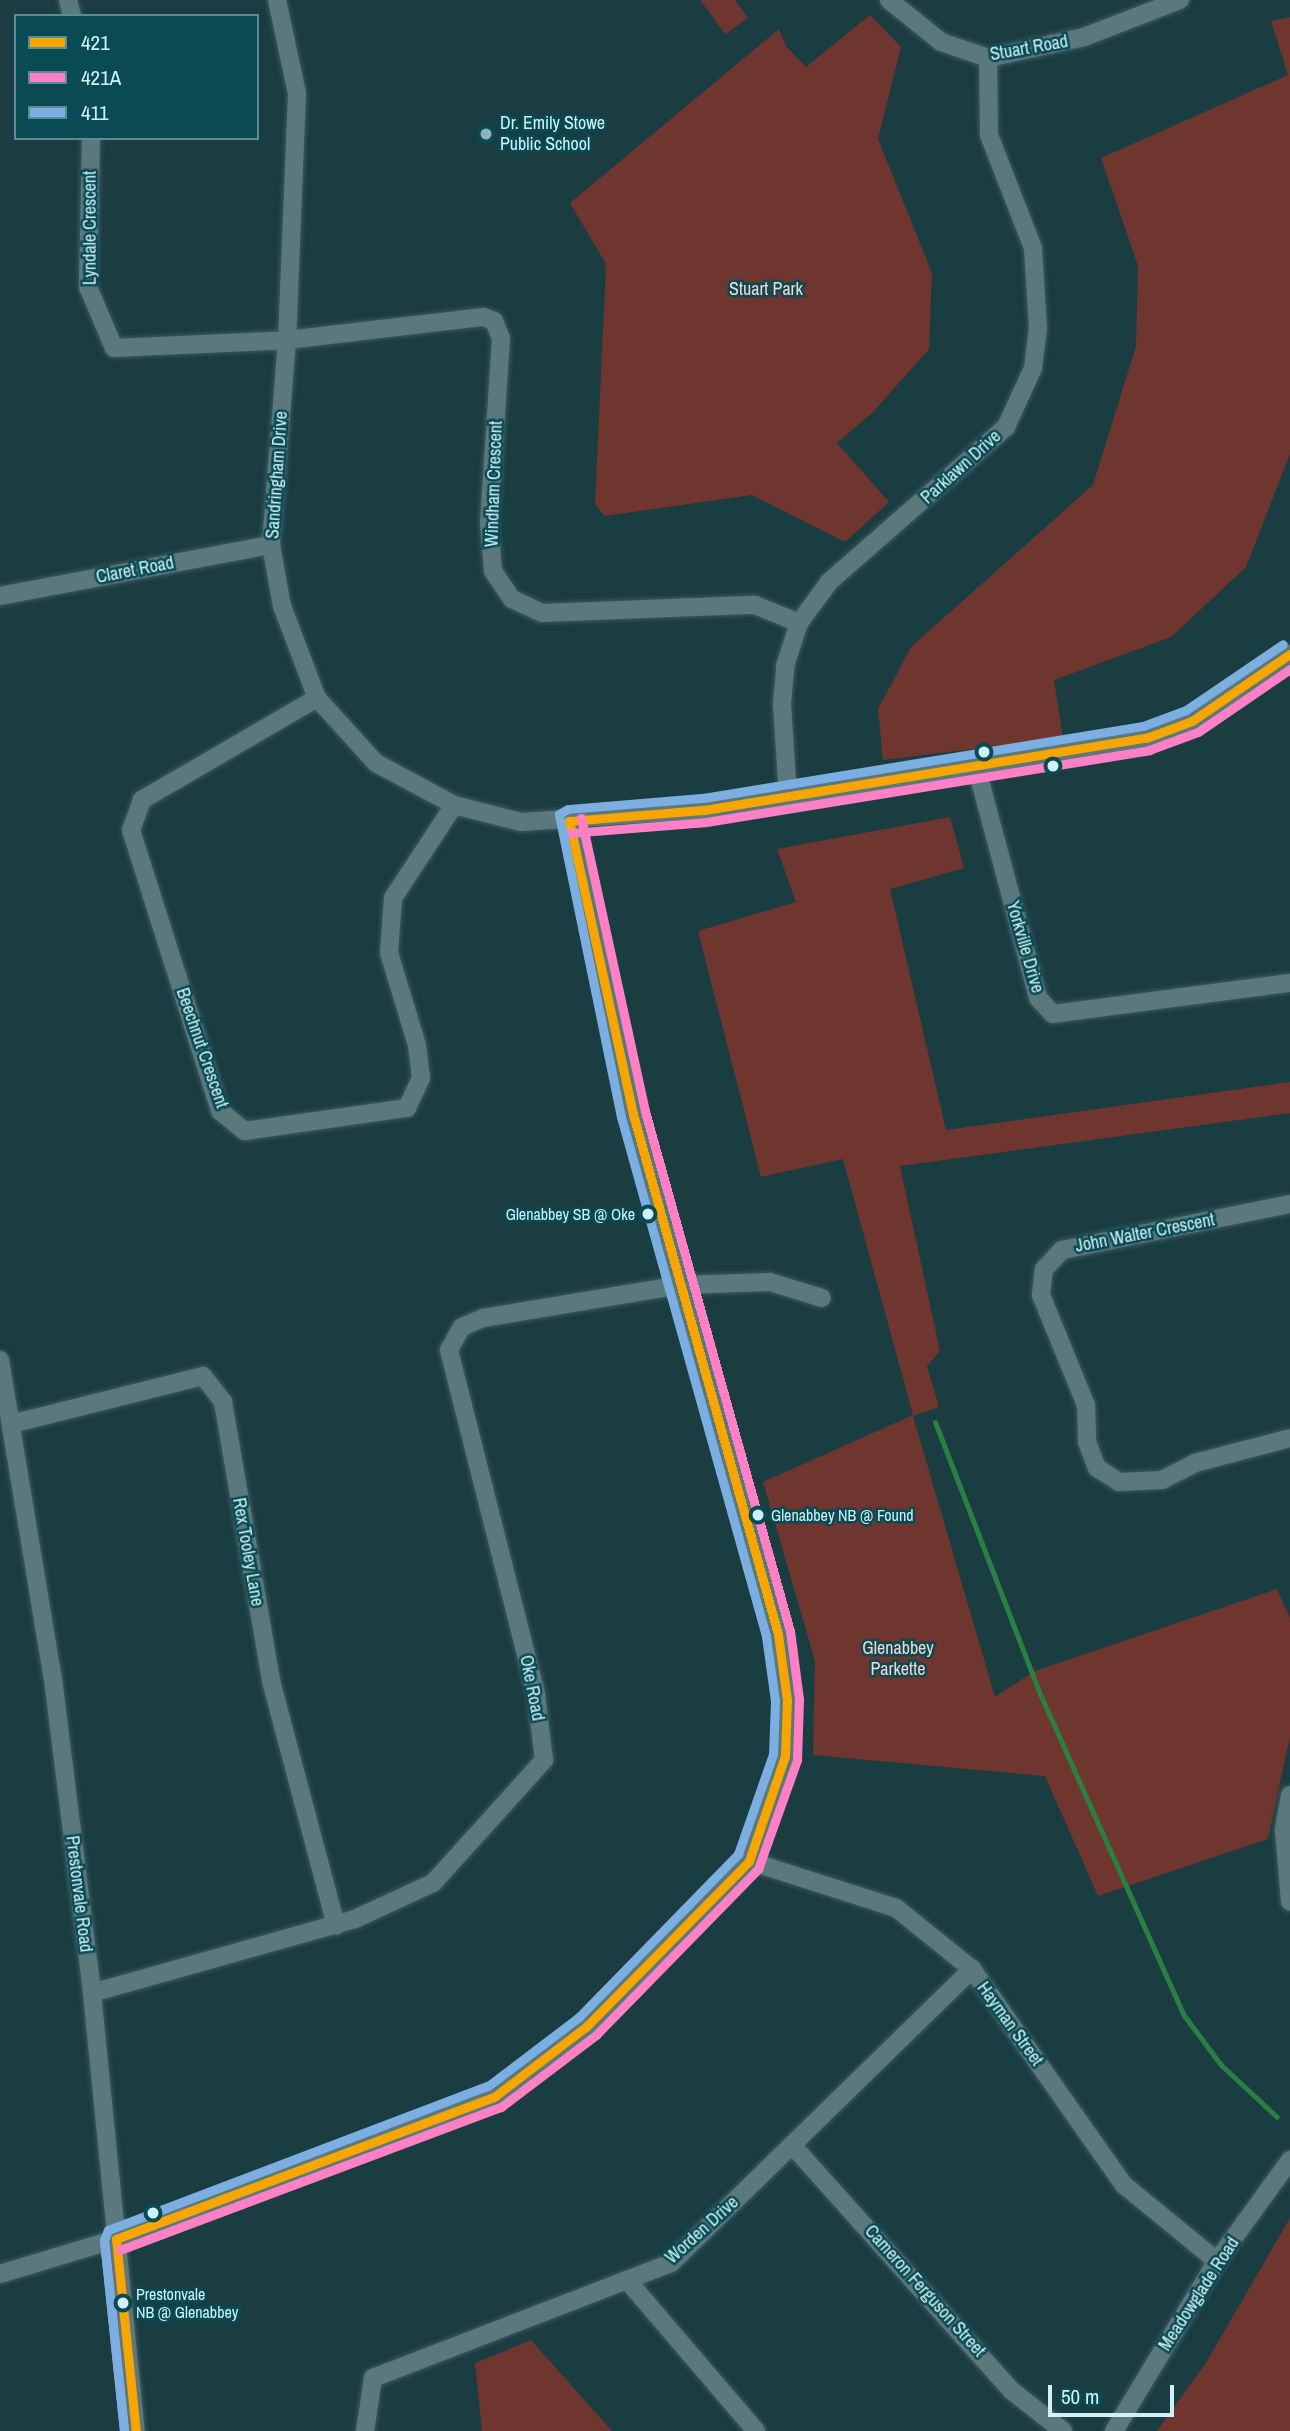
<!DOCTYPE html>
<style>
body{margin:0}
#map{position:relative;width:1290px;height:2431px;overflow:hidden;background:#1a3d42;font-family:"Archivo Narrow",sans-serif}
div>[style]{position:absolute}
.green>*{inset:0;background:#6f352f}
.stream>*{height:5px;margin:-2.5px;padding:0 2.5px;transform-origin:2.5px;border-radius:2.5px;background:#298042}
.roads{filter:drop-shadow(0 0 2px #3e595e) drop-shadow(0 0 2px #3e595e)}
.minor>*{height:18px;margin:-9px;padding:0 9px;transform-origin:9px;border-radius:9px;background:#5b787c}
.bus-1>*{height:9px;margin:-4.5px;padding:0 4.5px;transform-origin:4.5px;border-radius:4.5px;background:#f7a600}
.bus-2>*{height:9px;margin:-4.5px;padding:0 4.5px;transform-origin:4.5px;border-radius:4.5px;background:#ff80c5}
.bus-3>*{height:9px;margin:-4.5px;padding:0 4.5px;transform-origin:4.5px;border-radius:4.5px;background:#7baee1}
.dots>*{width:19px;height:19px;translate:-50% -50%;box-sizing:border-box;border:4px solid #094a53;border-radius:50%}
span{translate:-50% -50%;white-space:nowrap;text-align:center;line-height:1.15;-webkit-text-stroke:5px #094a53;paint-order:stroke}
.bus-label{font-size:16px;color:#cef2f8}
.right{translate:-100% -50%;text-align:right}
.left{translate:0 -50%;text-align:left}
.street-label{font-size:18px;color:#cef2f8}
.poi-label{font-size:18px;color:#cef2f8}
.park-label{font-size:18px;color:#f8d5d0}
.legend{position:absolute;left:14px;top:14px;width:245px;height:126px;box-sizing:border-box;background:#094a53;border:2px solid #588d95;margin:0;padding:9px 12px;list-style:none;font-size:21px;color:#cef2f8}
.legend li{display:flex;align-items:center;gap:14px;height:35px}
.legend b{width:35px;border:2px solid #588d95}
.scale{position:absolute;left:1048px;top:2385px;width:126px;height:32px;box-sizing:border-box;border:4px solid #cef2f8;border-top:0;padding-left:9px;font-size:21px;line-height:24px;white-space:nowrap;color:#cef2f8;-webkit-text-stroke:5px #094a53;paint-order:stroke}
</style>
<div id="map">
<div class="green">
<div style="clip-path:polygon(700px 0,735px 0,748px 18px,725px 34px)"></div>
<div style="clip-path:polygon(870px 15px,901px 47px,878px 139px,932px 273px,929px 349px,873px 412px,837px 443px,889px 502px,845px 542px,752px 495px,605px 516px,595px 504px,606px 264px,570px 203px,779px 29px,786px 46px,806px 67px)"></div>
<div style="clip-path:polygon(1290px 17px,1290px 454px,1246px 567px,1171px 637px,1054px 680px,1063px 738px,883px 760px,878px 709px,911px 647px,1093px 485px,1136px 346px,1138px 266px,1101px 158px,1288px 75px,1271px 21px)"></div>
<div style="clip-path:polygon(950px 817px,964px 868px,890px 889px,946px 1130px,1290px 1082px,1290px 1113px,900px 1166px,940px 1351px,927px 1366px,939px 1407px,913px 1416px,995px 1697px,1035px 1671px,1277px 1589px,1290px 1618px,1290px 1737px,1268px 1839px,1098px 1896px,1045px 1776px,813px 1755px,815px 1661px,763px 1482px,913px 1415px,843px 1159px,761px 1177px,698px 931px,796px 902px,777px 849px)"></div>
<div style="clip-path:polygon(1290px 2218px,1290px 2431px,1157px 2431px,1207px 2361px)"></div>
<div style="clip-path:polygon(531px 2340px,612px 2431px,482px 2431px,475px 2363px)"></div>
</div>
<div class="stream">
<div style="left:935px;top:1422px;width:294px;rotate:68.9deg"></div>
<div style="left:1041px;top:1696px;width:348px;rotate:65.9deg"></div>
<div style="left:1183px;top:2014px;width:64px;rotate:53.3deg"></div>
<div style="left:1221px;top:2065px;width:76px;rotate:42.9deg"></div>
</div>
<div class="roads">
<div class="minor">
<div style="left:68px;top:0;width:16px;rotate:76deg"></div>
<div style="left:277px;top:0;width:95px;rotate:77.9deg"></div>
<div style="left:297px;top:93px;width:247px;rotate:92.3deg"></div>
<div style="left:287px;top:340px;width:206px;rotate:94.5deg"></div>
<div style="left:271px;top:545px;width:62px;rotate:79.8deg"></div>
<div style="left:282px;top:606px;width:98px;rotate:69.2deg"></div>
<div style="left:317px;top:698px;width:88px;rotate:47.8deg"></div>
<div style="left:376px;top:763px;width:89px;rotate:28.3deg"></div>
<div style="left:454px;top:805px;width:69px;rotate:14.2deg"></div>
<div style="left:521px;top:822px;width:183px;rotate:-3.8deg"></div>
<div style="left:704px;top:810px;width:448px;rotate:-9.3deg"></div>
<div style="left:1146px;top:738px;width:49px;rotate:-20.3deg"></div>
<div style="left:1192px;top:721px;width:119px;rotate:-34.4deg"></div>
<div style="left:889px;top:0;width:67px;rotate:38.9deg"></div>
<div style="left:941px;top:42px;width:50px;rotate:18.8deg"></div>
<div style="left:988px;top:58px;width:98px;rotate:-12.3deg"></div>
<div style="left:1084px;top:37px;width:103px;rotate:-21.1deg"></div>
<div style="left:91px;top:138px;width:149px;rotate:91.2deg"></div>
<div style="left:88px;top:287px;width:66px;rotate:66.9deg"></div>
<div style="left:114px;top:348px;width:173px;rotate:-2.6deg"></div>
<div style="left:287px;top:340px;width:198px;rotate:-6.7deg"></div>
<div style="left:484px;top:317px;width:11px;rotate:22deg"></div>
<div style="left:494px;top:321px;width:18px;rotate:68deg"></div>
<div style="left:501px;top:338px;width:185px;rotate:93.7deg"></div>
<div style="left:489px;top:523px;width:48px;rotate:85.2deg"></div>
<div style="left:493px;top:571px;width:34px;rotate:56deg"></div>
<div style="left:512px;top:599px;width:33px;rotate:25deg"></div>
<div style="left:542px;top:613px;width:213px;rotate:-2.2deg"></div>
<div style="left:755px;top:605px;width:48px;rotate:22.2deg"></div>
<div style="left:0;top:596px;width:276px;rotate:-10.7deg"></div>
<div style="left:317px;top:698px;width:203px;rotate:149.8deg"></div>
<div style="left:142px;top:800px;width:32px;rotate:110deg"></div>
<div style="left:131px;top:830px;width:295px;rotate:72.4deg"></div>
<div style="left:220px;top:1111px;width:32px;rotate:39deg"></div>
<div style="left:245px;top:1131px;width:164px;rotate:-8.1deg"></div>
<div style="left:407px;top:1108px;width:33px;rotate:-65deg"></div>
<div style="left:421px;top:1078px;width:33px;rotate:-97deg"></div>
<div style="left:417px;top:1045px;width:96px;rotate:-106.9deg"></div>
<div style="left:389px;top:953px;width:55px;rotate:-85.8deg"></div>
<div style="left:393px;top:898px;width:111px;rotate:-56.7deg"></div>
<div style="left:976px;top:766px;width:240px;rotate:75deg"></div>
<div style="left:1038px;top:998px;width:22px;rotate:47deg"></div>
<div style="left:1053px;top:1014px;width:239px;rotate:-7.5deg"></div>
<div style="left:788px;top:797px;width:93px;rotate:-93.7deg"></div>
<div style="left:782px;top:704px;width:38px;rotate:-85deg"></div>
<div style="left:785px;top:666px;width:45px;rotate:-72deg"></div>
<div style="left:799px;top:623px;width:52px;rotate:-53.6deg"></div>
<div style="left:830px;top:581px;width:234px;rotate:-41.2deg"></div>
<div style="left:1006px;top:427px;width:65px;rotate:-65.4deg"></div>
<div style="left:1033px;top:368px;width:40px;rotate:-82.9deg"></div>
<div style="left:1038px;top:328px;width:80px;rotate:-93.6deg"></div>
<div style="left:1033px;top:248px;width:121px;rotate:-111.3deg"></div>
<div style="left:989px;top:135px;width:77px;rotate:-90.7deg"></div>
<div style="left:1290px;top:1204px;width:233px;rotate:168.6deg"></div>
<div style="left:1062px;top:1250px;width:26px;rotate:133deg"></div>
<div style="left:1044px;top:1269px;width:26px;rotate:97deg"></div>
<div style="left:1041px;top:1295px;width:119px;rotate:67.8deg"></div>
<div style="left:1086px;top:1405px;width:37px;rotate:88deg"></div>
<div style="left:1087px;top:1442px;width:28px;rotate:69deg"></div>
<div style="left:1097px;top:1468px;width:26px;rotate:32deg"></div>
<div style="left:1119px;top:1482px;width:43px;rotate:-2.7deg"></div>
<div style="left:1162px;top:1480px;width:37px;rotate:-27deg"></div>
<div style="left:1195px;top:1463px;width:98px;rotate:-14.7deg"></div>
<div style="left:0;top:1360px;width:323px;rotate:80.6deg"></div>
<div style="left:53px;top:1679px;width:316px;rotate:82.9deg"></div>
<div style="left:92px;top:1993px;width:440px;rotate:84.3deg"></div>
<div style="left:11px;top:1424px;width:198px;rotate:-14deg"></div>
<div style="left:203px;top:1376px;width:33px;rotate:52deg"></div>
<div style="left:223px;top:1402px;width:283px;rotate:80.2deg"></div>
<div style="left:271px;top:1681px;width:253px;rotate:75.1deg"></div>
<div style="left:1290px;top:1795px;width:36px;rotate:100deg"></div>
<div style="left:1284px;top:1830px;width:72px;rotate:85.2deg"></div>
<div style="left:749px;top:1861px;width:154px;rotate:17.7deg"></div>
<div style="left:896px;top:1908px;width:97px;rotate:38.8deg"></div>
<div style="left:972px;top:1969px;width:264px;rotate:54.9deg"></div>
<div style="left:1124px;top:2185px;width:120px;rotate:39.3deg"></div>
<div style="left:92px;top:1993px;width:273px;rotate:-15.7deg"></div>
<div style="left:355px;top:1919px;width:86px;rotate:-24.8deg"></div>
<div style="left:433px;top:1883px;width:166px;rotate:-47.9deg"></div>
<div style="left:544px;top:1760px;width:66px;rotate:-96.9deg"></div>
<div style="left:536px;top:1694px;width:355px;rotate:-104.2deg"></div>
<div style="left:449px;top:1350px;width:26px;rotate:-61deg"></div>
<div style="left:462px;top:1327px;width:23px;rotate:-23deg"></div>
<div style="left:483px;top:1318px;width:201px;rotate:-9.5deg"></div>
<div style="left:681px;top:1285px;width:89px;rotate:-1.9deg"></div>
<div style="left:770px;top:1282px;width:54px;rotate:17.1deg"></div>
<div style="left:792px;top:2145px;width:330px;rotate:48.2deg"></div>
<div style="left:1012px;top:2391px;width:65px;rotate:38.1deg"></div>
<div style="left:0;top:2274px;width:121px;rotate:-16.8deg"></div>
<div style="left:116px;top:2239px;width:404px;rotate:-20.6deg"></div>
<div style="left:494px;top:2097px;width:117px;rotate:-37.4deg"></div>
<div style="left:587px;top:2026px;width:231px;rotate:-45.5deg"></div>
<div style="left:749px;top:1861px;width:111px;rotate:-71.1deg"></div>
<div style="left:785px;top:1756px;width:56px;rotate:-88deg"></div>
<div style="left:787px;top:1700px;width:67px;rotate:-97.8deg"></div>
<div style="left:778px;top:1634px;width:540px;rotate:-105.58deg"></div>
<div style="left:633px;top:1114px;width:300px;rotate:-102.3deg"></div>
<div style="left:627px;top:2280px;width:199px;rotate:49.5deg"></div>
<div style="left:365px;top:2431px;width:54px;rotate:-81.4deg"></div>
<div style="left:373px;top:2378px;width:319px;rotate:-21.1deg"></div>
<div style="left:671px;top:2263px;width:421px;rotate:-44.3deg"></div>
<div style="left:1114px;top:2431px;width:199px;rotate:-58.8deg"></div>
<div style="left:1217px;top:2261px;width:125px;rotate:-54.1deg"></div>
</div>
</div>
<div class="bus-1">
<div style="left:569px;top:821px;width:135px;rotate:-4.7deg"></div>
<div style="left:704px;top:810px;width:448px;rotate:-9.3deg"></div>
<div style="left:1146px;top:738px;width:49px;rotate:-20.3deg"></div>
<div style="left:1192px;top:721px;width:119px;rotate:-34.4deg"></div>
<div style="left:116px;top:2239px;width:404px;rotate:-20.6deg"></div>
<div style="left:494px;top:2097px;width:117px;rotate:-37.4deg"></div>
<div style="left:587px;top:2026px;width:231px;rotate:-45.5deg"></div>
<div style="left:749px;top:1861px;width:111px;rotate:-71.1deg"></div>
<div style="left:785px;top:1756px;width:56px;rotate:-88deg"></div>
<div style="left:787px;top:1700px;width:67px;rotate:-97.8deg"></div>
<div style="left:778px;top:1634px;width:540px;rotate:-105.58deg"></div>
<div style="left:633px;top:1114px;width:300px;rotate:-102.3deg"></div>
<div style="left:116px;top:2239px;width:193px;rotate:84.1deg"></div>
</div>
<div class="bus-2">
<div style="left:570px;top:833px;width:136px;rotate:-4.6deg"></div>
<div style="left:706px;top:822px;width:449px;rotate:-9.2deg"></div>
<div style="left:1149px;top:750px;width:52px;rotate:-20.2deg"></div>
<div style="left:1198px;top:732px;width:112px;rotate:-34.4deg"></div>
<div style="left:104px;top:2240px;width:192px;rotate:84deg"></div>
<div style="left:120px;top:2250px;width:407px;rotate:-20.6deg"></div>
<div style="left:501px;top:2107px;width:119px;rotate:-37.2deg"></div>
<div style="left:596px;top:2035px;width:232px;rotate:-45.7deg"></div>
<div style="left:758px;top:1869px;width:116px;rotate:-70.3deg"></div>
<div style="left:797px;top:1760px;width:61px;rotate:-88.1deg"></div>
<div style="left:799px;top:1699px;width:69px;rotate:-97.5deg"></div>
<div style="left:790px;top:1631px;width:540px;rotate:-105.58deg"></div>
<div style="left:645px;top:1111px;width:300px;rotate:-102.3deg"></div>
</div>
<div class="bus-3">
<div style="left:124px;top:2431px;width:192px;rotate:-96deg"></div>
<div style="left:104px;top:2240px;width:11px;rotate:-68deg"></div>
<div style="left:108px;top:2230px;width:406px;rotate:-20.8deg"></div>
<div style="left:488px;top:2086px;width:114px;rotate:-37.2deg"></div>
<div style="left:579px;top:2017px;width:228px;rotate:-45.7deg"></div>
<div style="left:738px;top:1854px;width:106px;rotate:-70.7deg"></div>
<div style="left:773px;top:1754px;width:53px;rotate:-87.8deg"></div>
<div style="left:775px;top:1701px;width:66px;rotate:-97.9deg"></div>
<div style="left:766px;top:1636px;width:539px;rotate:-105.61deg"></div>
<div style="left:621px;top:1117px;width:309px;rotate:-101.6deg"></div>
<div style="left:559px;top:814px;width:10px;rotate:-29deg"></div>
<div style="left:568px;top:809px;width:135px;rotate:-4.7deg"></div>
<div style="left:703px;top:798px;width:446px;rotate:-9.3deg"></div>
<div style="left:1143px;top:726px;width:46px;rotate:-20.4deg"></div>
<div style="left:1186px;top:710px;width:117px;rotate:-34.2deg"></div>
</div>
<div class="dots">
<div style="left:486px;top:134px;background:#8fb3b8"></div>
<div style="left:984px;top:752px;background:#cef2f8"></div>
<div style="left:1053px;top:766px;background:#cef2f8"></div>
<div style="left:648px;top:1214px;background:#cef2f8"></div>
<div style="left:758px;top:1515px;background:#cef2f8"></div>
<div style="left:153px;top:2213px;background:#cef2f8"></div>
<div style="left:123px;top:2303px;background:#cef2f8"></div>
</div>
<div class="bus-label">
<span class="right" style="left:635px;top:1214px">Glenabbey SB @ Oke</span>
<span class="left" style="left:771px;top:1515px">Glenabbey NB @ Found</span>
<span class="left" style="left:136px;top:2303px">Prestonvale<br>NB @ Glenabbey</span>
</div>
<div class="street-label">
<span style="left:1029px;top:48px;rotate:-10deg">Stuart Road</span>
<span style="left:90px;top:228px;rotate:-90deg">Lyndale Crescent</span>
<span style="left:961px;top:467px;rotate:-42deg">Parklawn Drive</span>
<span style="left:277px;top:475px;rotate:-86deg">Sandringham Drive</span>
<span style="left:494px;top:484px;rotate:-88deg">Windham Crescent</span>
<span style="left:135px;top:570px;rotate:-11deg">Claret Road</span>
<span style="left:1025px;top:947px;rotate:74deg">Yorkville Drive</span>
<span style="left:202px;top:1048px;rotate:71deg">Beechnut Crescent</span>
<span style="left:1145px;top:1233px;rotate:-11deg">John Walter Crescent</span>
<span style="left:248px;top:1552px;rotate:80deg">Rex Tooley Lane</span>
<span style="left:532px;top:1688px;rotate:79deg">Oke Road</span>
<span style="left:79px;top:1894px;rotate:83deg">Prestonvale Road</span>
<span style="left:1010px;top:2024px;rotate:54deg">Hayman Street</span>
<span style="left:702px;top:2230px;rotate:-42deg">Worden Drive</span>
<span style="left:925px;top:2291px;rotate:48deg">Cameron Ferguson Street</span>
<span style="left:1199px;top:2294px;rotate:-57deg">Meadowglade Road</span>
</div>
<div class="poi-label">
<span class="left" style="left:500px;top:134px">Dr. Emily Stowe<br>Public School</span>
</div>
<div class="park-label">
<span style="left:766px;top:289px">Stuart Park</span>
<span style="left:898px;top:1659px">Glenabbey<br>Parkette</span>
</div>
<ul class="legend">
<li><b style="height:9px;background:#f7a600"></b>421</li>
<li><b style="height:9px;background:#ff80c5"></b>421A</li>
<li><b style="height:9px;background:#7baee1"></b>411</li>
</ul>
<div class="scale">50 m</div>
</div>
